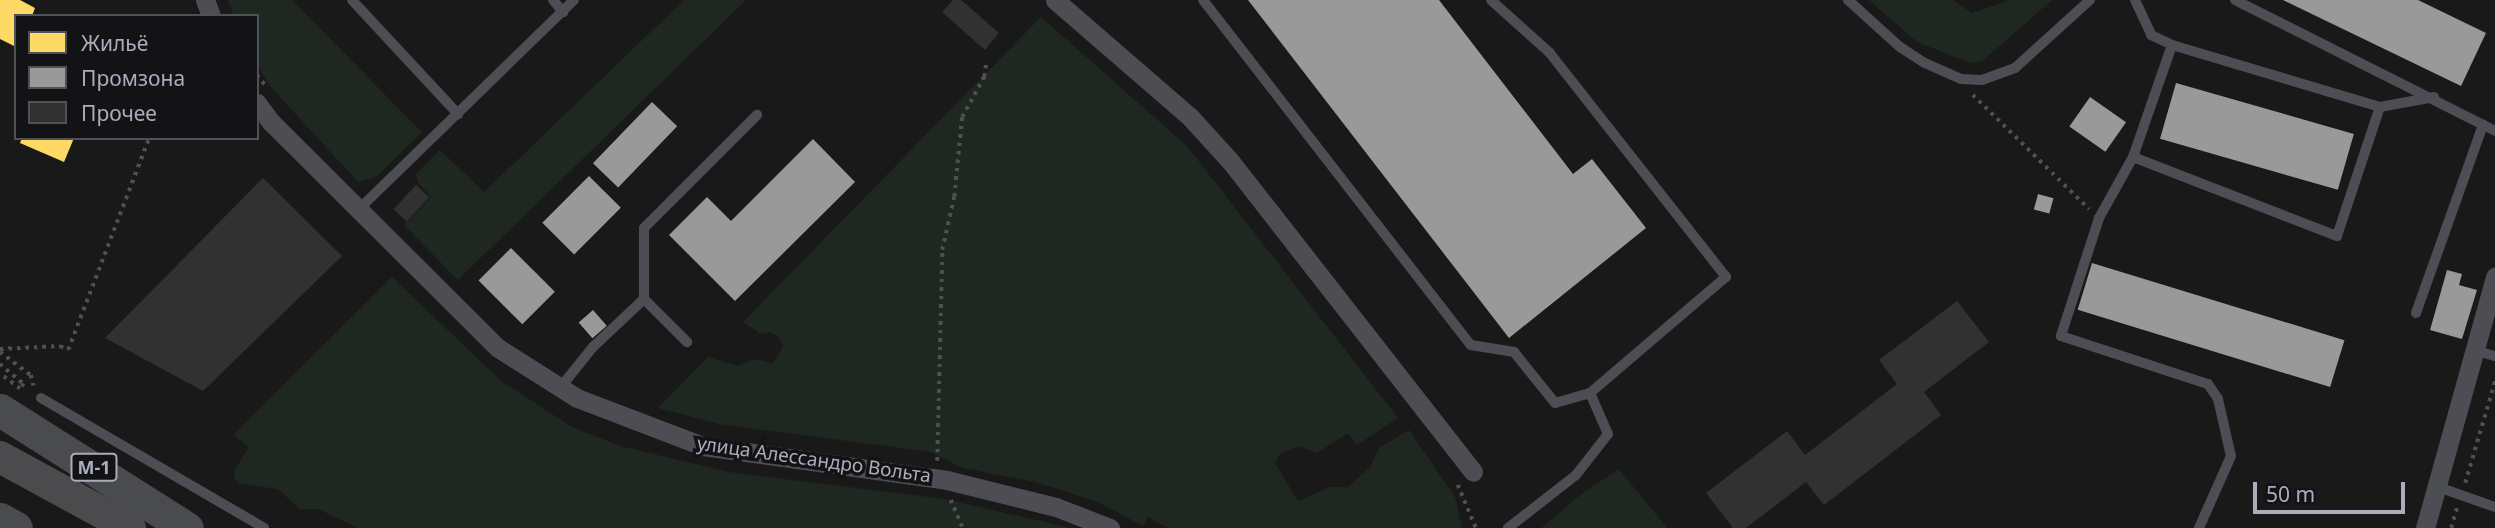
<!DOCTYPE html>
<meta charset="utf-8">
<style>
body{margin:0}
#map{position:relative;width:2495px;height:528px;overflow:hidden;background:#19191a;font-family:"Noto Sans",sans-serif}
div>[style]{position:absolute}
.green>*{inset:0;background:#1f2721}
.homes>*{inset:0;background:#ffd966}
.industry>*{inset:0;background:#999;transform-origin:0 0}
.building>*{inset:0;background:#313132;transform-origin:0 0}
.path>*{height:3.5px;margin-top:-1.75px;transform-origin:0;background:repeating-linear-gradient(90deg,#4f5054 0 3.5px,transparent 0 8.5px)}
.service>*{height:10px;margin:-5px;padding:0 5px;transform-origin:5px;border-radius:5px;background:#4d4e53}
.minor>*{height:19px;margin:-9.5px;padding:0 9.5px;transform-origin:9.5px;border-radius:9.5px;background:#4d4e53}
.primary>*{height:32px;margin:-16px;padding:0 16px;transform-origin:16px;border-radius:16px;background:#4b4b4e}
.trunk>*{height:33px;margin:-16.5px;padding:0 16.5px;transform-origin:16.5px;border-radius:16.5px;background:#4a4b4e}
span{translate:-50% -50%;white-space:nowrap;text-align:center;line-height:1.15;-webkit-text-stroke:7px #131316;paint-order:stroke}
.shield-label span{padding:2px 5px;background:#131316;border:2px solid;border-radius:5px;-webkit-text-stroke-width:0}
.shield-label{font-size:18px;color:#aaaebb;font-weight:700}
.street-label{font-size:19px;color:#aaaebb}
.legend{position:absolute;left:14px;top:14px;width:245px;height:126px;box-sizing:border-box;background:#131316;border:2px solid #4f5158;margin:0;padding:9px 12px;list-style:none;font-size:21px;color:#aaaebb}
.legend li{display:flex;align-items:center;gap:14px;height:35px}
.legend b{width:35px;border:2px solid #4f5158}
.scale{position:absolute;left:2253px;top:482px;width:152px;height:32px;box-sizing:border-box;border:4px solid #aaaebb;border-top:0;padding-left:9px;font-size:21px;line-height:24px;white-space:nowrap;color:#aaaebb;-webkit-text-stroke:5px #131316;paint-order:stroke}
</style>
<div id="map">
<div class="green">
<div style="clip-path:polygon(228px 0,292px 0,422px 132px,376px 177px,358px 182px,269px 85px,257px 65px,257px 16px,234px 16px)"></div>
<div style="clip-path:polygon(684px 0,746px 0,458px 280px,404px 225px,431px 197px,418px 183px,416px 174px,440px 150px,484px 192px)"></div>
<div style="clip-path:polygon(1869px 0,1953px 0,1972px 13px,2010px 0,2052px 0,1981px 62px,1970px 63px,1917px 42px)"></div>
<div style="clip-path:polygon(1041px 17px,1187px 146px,1398px 418px,1357px 445px,1348px 433px,1317px 453px,1299px 446px,1280px 454px,1275px 463px,1298px 501px,1330px 487px,1348px 487px,1370px 467px,1379px 448px,1409px 430px,1455px 497px,1462px 528px,1168px 528px,1148px 517px,1143px 526px,1098px 502px,1035px 482px,963px 468px,931px 452px,719px 424px,658px 408px,708px 357px,737px 366px,754px 359px,773px 363px,783px 347px,779px 337px,770px 332px,761px 334px,743px 322px)"></div>
<div style="clip-path:polygon(392px 277px,500px 380px,572px 427px,620px 446px,729px 472px,945px 499px,1071px 528px,358px 528px,318px 509px,299px 509px,278px 489px,240px 484px,234px 478px,235px 469px,249px 447px,233px 435px)"></div>
<div style="clip-path:polygon(1619px 469px,1667px 528px,1541px 528px,1584px 492px)"></div>
</div>
<div class="homes">
<div style="clip-path:polygon(0 0,20px 0,35px 8px,32px 16px,16px 16px,16px 47px,0 39px)"></div>
<div style="clip-path:polygon(22px 138px,74px 138px,64px 162px,20px 143px)"></div>
</div>
<div class="industry">
<div style="clip-path:polygon(1248px 0,1439px 0,1573px 174px,1592px 159px,1646px 228px,1509px 338px)"></div>
<div style="clip-path:polygon(2283px 0,2418px 0,2486px 33px,2461px 86px)"></div>
<div style="left:2176px;top:83px;width:185px;height:58px;rotate:16deg"></div>
<div style="left:2090px;top:97px;width:44px;height:36px;rotate:35deg"></div>
<div style="left:652px;top:102px;width:35px;height:85px;rotate:44deg"></div>
<div style="clip-path:polygon(813px 139px,855px 182px,735px 301px,669px 235px,707px 197px,731px 221px)"></div>
<div style="left:589px;top:176px;width:45px;height:66px;rotate:45deg"></div>
<div style="left:2038px;top:194px;width:16px;height:16px;rotate:15deg"></div>
<div style="left:511px;top:248px;width:62px;height:46px;rotate:45deg"></div>
<div style="left:2092px;top:263px;width:264px;height:49px;rotate:17deg"></div>
<div style="clip-path:polygon(2447px 270px,2462px 274px,2459px 285px,2477px 290px,2462px 339px,2430px 330px)"></div>
<div style="left:593px;top:310px;width:21px;height:19px;rotate:49deg"></div>
</div>
<div class="building">
<div style="clip-path:polygon(953px 0,961px 0,999px 33px,985px 50px,942px 12px)"></div>
<div style="clip-path:polygon(263px 178px,342px 256px,203px 391px,105px 338px)"></div>
<div style="left:416px;top:185px;width:18px;height:33px;rotate:43deg"></div>
<div style="clip-path:polygon(1957px 301px,1989px 342px,1924px 392px,1941px 415px,1824px 505px,1806px 482px,1746px 528px,1733px 528px,1706px 493px,1787px 431px,1805px 455px,1897px 384px,1879px 360px)"></div>
</div>
<div class="path">
<div style="left:257px;top:75px;width:13px;rotate:51deg"></div>
<div style="left:1973px;top:95px;width:163px;rotate:44.5deg"></div>
<div style="left:0;top:349px;width:60px;rotate:-2.9deg"></div>
<div style="left:60px;top:346px;width:9px;rotate:27deg"></div>
<div style="left:68px;top:350px;width:227px;rotate:-69.1deg"></div>
<div style="left:0;top:352px;width:39px;rotate:37deg"></div>
<div style="left:31px;top:375px;width:11px;rotate:75deg"></div>
<div style="left:0;top:364px;width:31px;rotate:40deg"></div>
<div style="left:24px;top:384px;width:6px;rotate:129deg"></div>
<div style="left:20px;top:389px;width:25px;rotate:-143deg"></div>
<div style="left:937px;top:461px;width:211px;rotate:-88.6deg"></div>
<div style="left:942px;top:250px;width:54px;rotate:-77.2deg"></div>
<div style="left:954px;top:197px;width:80px;rotate:-84.3deg"></div>
<div style="left:962px;top:117px;width:46px;rotate:-61.2deg"></div>
<div style="left:984px;top:77px;width:15px;rotate:-82deg"></div>
<div style="left:2465px;top:483px;width:106px;rotate:-73.6deg"></div>
<div style="left:1458px;top:485px;width:47px;rotate:67.3deg"></div>
<div style="left:951px;top:500px;width:30px;rotate:67deg"></div>
<div style="left:2451px;top:528px;width:22px;rotate:-74deg"></div>
</div>
<div class="service">
<div style="left:352px;top:0;width:156px;rotate:47.1deg"></div>
<div style="left:553px;top:0;width:16px;rotate:50deg"></div>
<div style="left:1203px;top:0;width:437px;rotate:52.2deg"></div>
<div style="left:1471px;top:345px;width:44px;rotate:9.2deg"></div>
<div style="left:1514px;top:352px;width:65px;rotate:51.2deg"></div>
<div style="left:1555px;top:403px;width:36px;rotate:-16deg"></div>
<div style="left:1590px;top:393px;width:179px;rotate:-40.5deg"></div>
<div style="left:1726px;top:277px;width:285px;rotate:-128.2deg"></div>
<div style="left:1550px;top:53px;width:79px;rotate:-138.1deg"></div>
<div style="left:1848px;top:0;width:70px;rotate:42.1deg"></div>
<div style="left:1900px;top:47px;width:30px;rotate:33deg"></div>
<div style="left:1925px;top:63px;width:39px;rotate:24deg"></div>
<div style="left:1961px;top:79px;width:21px;rotate:3deg"></div>
<div style="left:1982px;top:80px;width:35px;rotate:-20deg"></div>
<div style="left:2015px;top:68px;width:101px;rotate:-42.2deg"></div>
<div style="left:2135px;top:0;width:38px;rotate:65deg"></div>
<div style="left:2151px;top:35px;width:23px;rotate:25deg"></div>
<div style="left:2235px;top:0;width:291px;rotate:26.7deg"></div>
<div style="left:2380px;top:107px;width:217px;rotate:-163.4deg"></div>
<div style="left:2172px;top:45px;width:119px;rotate:109.2deg"></div>
<div style="left:2133px;top:157px;width:219px;rotate:21.2deg"></div>
<div style="left:2337px;top:236px;width:136px;rotate:-71.6deg"></div>
<div style="left:2380px;top:107px;width:55px;rotate:-10.5deg"></div>
<div style="left:2133px;top:157px;width:70px;rotate:119.1deg"></div>
<div style="left:2099px;top:218px;width:124px;rotate:107.9deg"></div>
<div style="left:2061px;top:336px;width:155px;rotate:18.1deg"></div>
<div style="left:2208px;top:384px;width:18px;rotate:56deg"></div>
<div style="left:2218px;top:399px;width:58px;rotate:77.2deg"></div>
<div style="left:2231px;top:456px;width:79px;rotate:114deg"></div>
<div style="left:358px;top:210px;width:301px;rotate:-44.2deg"></div>
<div style="left:644px;top:299px;width:61px;rotate:45deg"></div>
<div style="left:2416px;top:313px;width:200px;rotate:-70.4deg"></div>
<div style="left:2477px;top:351px;width:19px;rotate:16deg"></div>
<div style="left:560px;top:388px;width:53px;rotate:-51.2deg"></div>
<div style="left:593px;top:347px;width:70px;rotate:-43.3deg"></div>
<div style="left:644px;top:299px;width:71px;rotate:-90deg"></div>
<div style="left:644px;top:228px;width:160px;rotate:-45deg"></div>
<div style="left:41px;top:398px;width:258px;rotate:30.2deg"></div>
<div style="left:2438px;top:487px;width:60px;rotate:19.3deg"></div>
<div style="left:1508px;top:528px;width:86px;rotate:-37.9deg"></div>
<div style="left:1576px;top:475px;width:52px;rotate:-52deg"></div>
<div style="left:1608px;top:434px;width:45px;rotate:-113.7deg"></div>
</div>
<div class="minor">
<div style="left:205px;top:0;width:17px;rotate:69deg"></div>
<div style="left:1055px;top:0;width:180px;rotate:40.9deg"></div>
<div style="left:1191px;top:118px;width:59px;rotate:47.7deg"></div>
<div style="left:1231px;top:162px;width:393px;rotate:52deg"></div>
<div style="left:257px;top:103px;width:24px;rotate:54deg"></div>
<div style="left:271px;top:122px;width:320px;rotate:44.9deg"></div>
<div style="left:498px;top:348px;width:93px;rotate:32.3deg"></div>
<div style="left:577px;top:398px;width:135px;rotate:20.9deg"></div>
<div style="left:703px;top:446px;width:246px;rotate:7.9deg"></div>
<div style="left:947px;top:480px;width:112px;rotate:13.9deg"></div>
<div style="left:1056px;top:507px;width:58px;rotate:21.3deg"></div>
<div style="left:2425px;top:528px;width:261px;rotate:-74.4deg"></div>
</div>
<div class="primary">
<div style="left:0;top:457px;width:148px;rotate:28.6deg"></div>
</div>
<div class="trunk">
<div style="left:0;top:410px;width:221px;rotate:32.3deg"></div>
<div style="left:0;top:519px;width:18px;rotate:29deg"></div>
</div>
<div class="shield-label">
<span style="left:94px;top:467px">М-1</span>
</div>
<div class="street-label">
<span style="left:814px;top:460px;rotate:8deg">улица Алессандро Вольта</span>
</div>
<ul class="legend">
<li><b style="height:19px;background:#ffd966"></b>Жильё</li>
<li><b style="height:19px;background:#999"></b>Промзона</li>
<li><b style="height:19px;background:#313132"></b>Прочее</li>
</ul>
<div class="scale">50 m</div>
</div>
